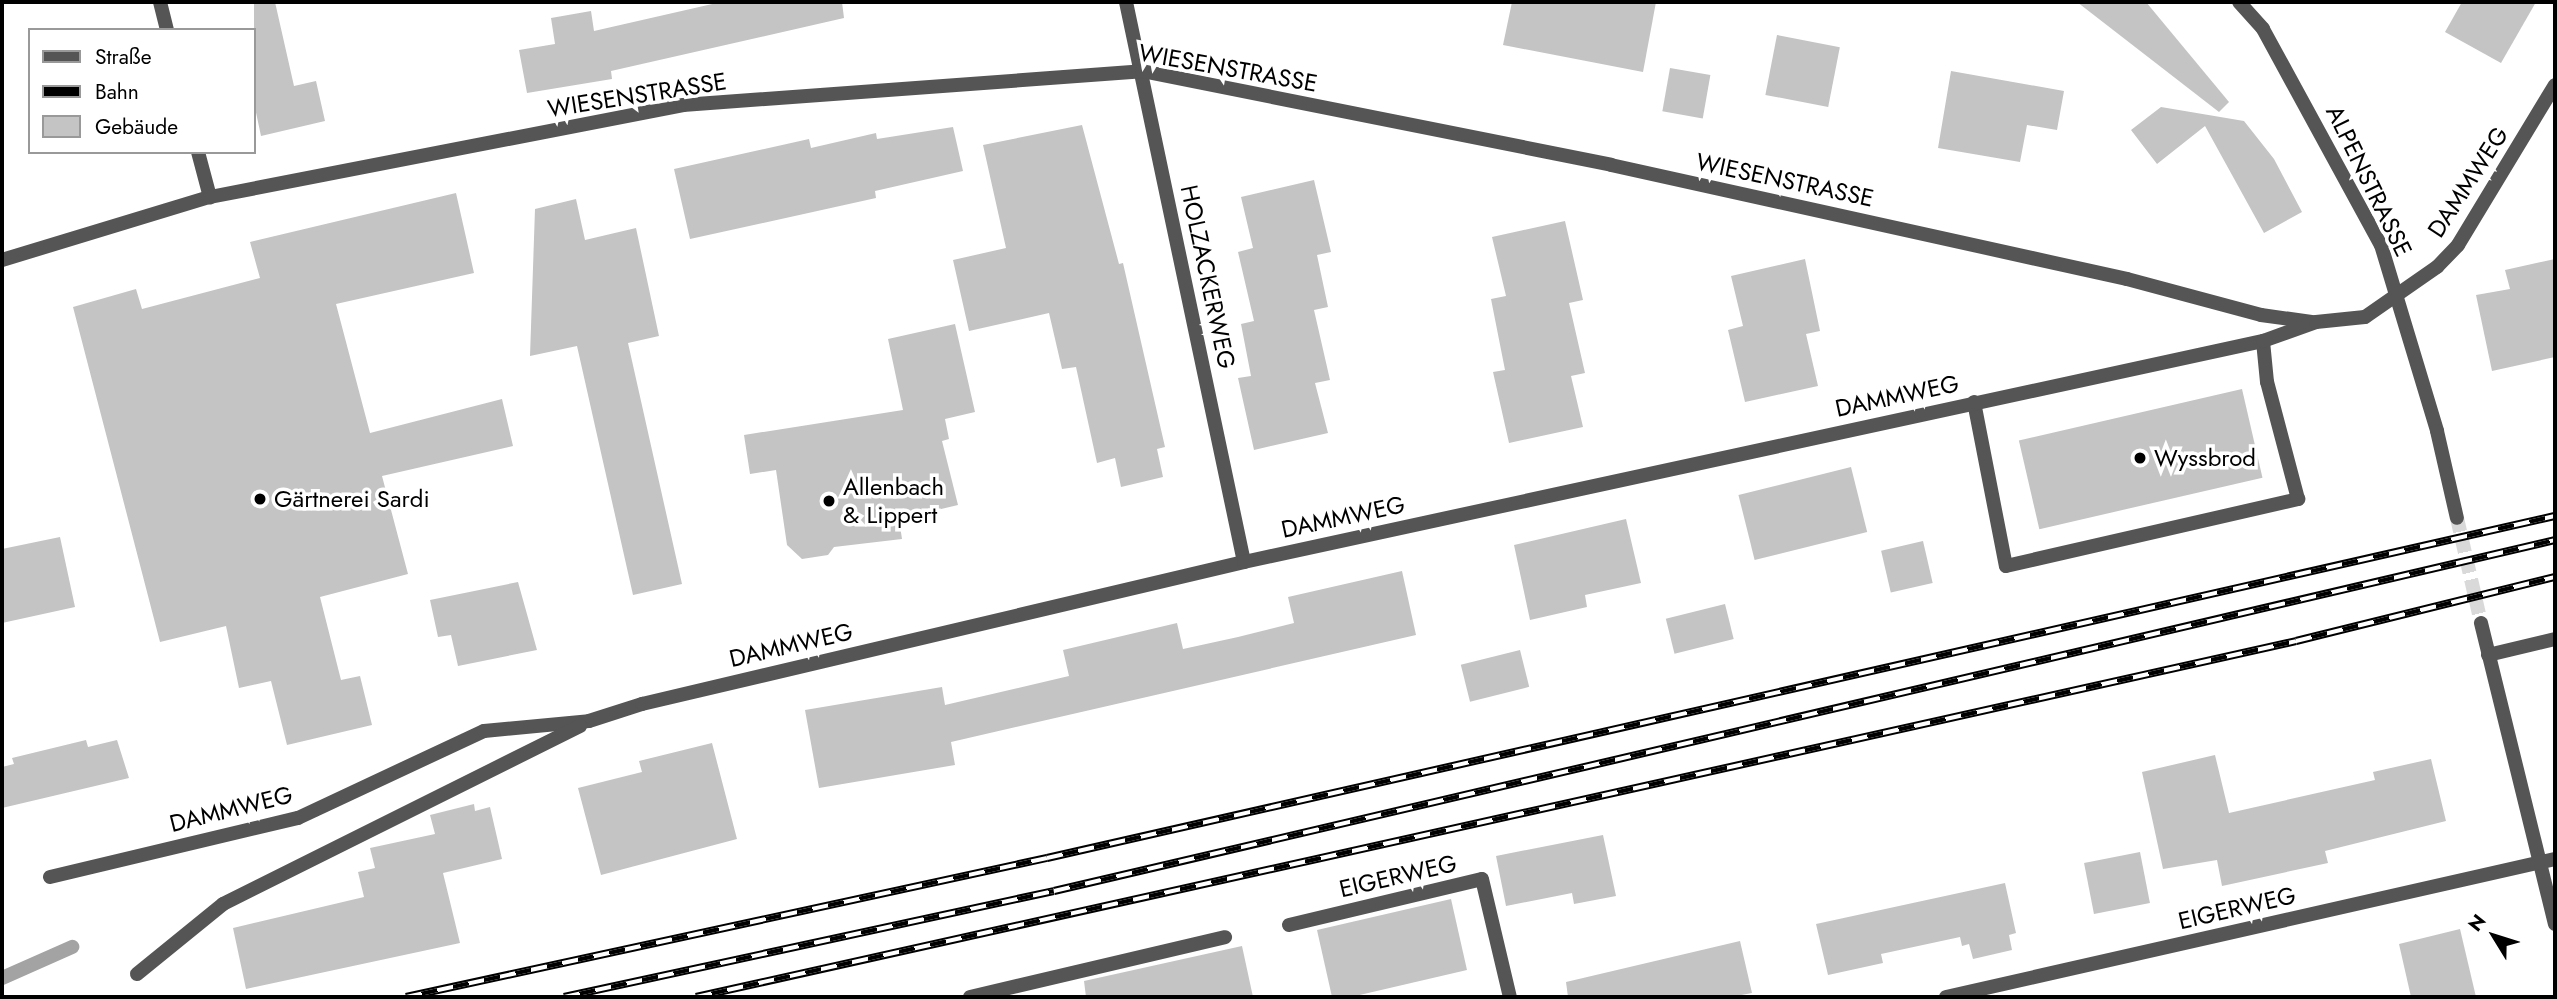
<!DOCTYPE html>
<meta charset="utf-8">
<style>
body{margin:0}
#map{position:relative;width:2557px;height:999px;overflow:hidden;background:#fff;font-family:Jost,sans-serif}
div>[style]{position:absolute}
.stream>*{height:14px;margin:-7px;padding:0 7px;transform-origin:7px;border-radius:7px;background:#a3a3a3}
.building>*{inset:0;background:#c4c4c4;transform-origin:0 0}
.minor-tunnel>*{height:14px;margin-top:-7px;transform-origin:0;background:repeating-linear-gradient(90deg,#d9d9d9 0 14px,transparent 0 21px)}
.minor>*{height:14px;margin:-7px;padding:0 7px;transform-origin:7px;border-radius:7px;background:#555}
.rail>*{height:8px;margin-top:-4px;transform-origin:0;background:repeating-linear-gradient(90deg,#fff 0 16px,#000 0 32px);box-sizing:border-box;border-block:2px solid #000}
.dots>*{width:19px;height:19px;translate:-50% -50%;box-sizing:border-box;border:4px solid #fff;border-radius:50%}
span{translate:-50% -50%;white-space:nowrap;text-align:center;line-height:1.15;-webkit-text-stroke:7px #fff;paint-order:stroke}
.street-label{font-size:24px;color:#000}
.poi-label{font-size:24px;color:#000}
.left{translate:0 -50%;text-align:left}
.frame{position:absolute;inset:0;border:4px solid #000;pointer-events:none}
.legend{position:absolute;left:28px;top:28px;width:228px;height:126px;box-sizing:border-box;background:#fff;border:2px solid #999;margin:0;padding:9px 12px;list-style:none;font-size:21px;color:#000}
.legend li{display:flex;align-items:center;gap:14px;height:35px}
.legend b{width:35px;border:2px solid #999}
.north{position:absolute;left:2459px;top:901px;width:70px;height:70px;-webkit-text-stroke:5px #fff;paint-order:stroke;rotate:308deg;font-size:19px;font-weight:700;line-height:28px;text-align:center;color:#000}
.north::after{content:'';display:block;margin:auto;width:24px;height:32px;background:#000;clip-path:polygon(50% 0,100% 100%,50% 72%,0 100%)}
</style>
<div id="map">
<div class="stream">
<div style="left:2px;top:978px;width:77px;rotate:-23.9deg"></div>
</div>
<div class="building">
<div style="clip-path:polygon(254px 2px,275px 2px,294px 86px,316px 81px,325px 121px,261px 136px,254px 103px)"></div>
<div style="clip-path:polygon(721px 2px,842px 2px,844px 18px,611px 71px,612px 79px,527px 93px,519px 50px,555px 44px,551px 18px,591px 11px,594px 31px)"></div>
<div style="clip-path:polygon(1512px 2px,1656px 2px,1643px 72px,1503px 45px)"></div>
<div style="clip-path:polygon(2077px 2px,2146px 2px,2229px 102px,2219px 112px)"></div>
<div style="clip-path:polygon(2462px 2px,2536px 2px,2501px 63px,2445px 32px)"></div>
<div style="left:1777px;top:35px;width:64px;height:61px;rotate:11deg"></div>
<div style="left:1670px;top:68px;width:41px;height:44px;rotate:10deg"></div>
<div style="clip-path:polygon(1951px 71px,2064px 91px,2057px 130px,2027px 125px,2020px 162px,1938px 148px)"></div>
<div style="clip-path:polygon(2161px 107px,2244px 121px,2274px 159px,2302px 212px,2264px 233px,2205px 126px,2157px 164px,2131px 130px)"></div>
<div style="clip-path:polygon(1082px 125px,1119px 264px,1123px 263px,1165px 447px,1157px 449px,1163px 477px,1121px 487px,1115px 458px,1097px 463px,1076px 367px,1062px 369px,1049px 313px,969px 331px,953px 260px,1006px 248px,983px 145px)"></div>
<div style="clip-path:polygon(953px 127px,963px 171px,875px 191px,876px 198px,690px 239px,674px 169px,809px 139px,811px 148px,876px 133px,877px 139px)"></div>
<div style="clip-path:polygon(1314px 180px,1331px 252px,1317px 255px,1328px 307px,1314px 310px,1330px 380px,1315px 383px,1328px 433px,1254px 450px,1238px 378px,1251px 376px,1241px 324px,1254px 321px,1238px 252px,1253px 248px,1241px 197px)"></div>
<div style="clip-path:polygon(456px 193px,474px 273px,336px 304px,370px 433px,502px 399px,513px 446px,382px 476px,408px 574px,320px 597px,341px 680px,360px 676px,372px 725px,287px 745px,271px 681px,239px 688px,226px 626px,160px 642px,73px 307px,136px 289px,142px 309px,260px 278px,250px 242px)"></div>
<div style="clip-path:polygon(576px 199px,585px 240px,636px 228px,659px 336px,628px 343px,682px 584px,633px 595px,577px 346px,530px 356px,535px 209px)"></div>
<div style="clip-path:polygon(1565px 221px,1583px 300px,1569px 303px,1585px 373px,1571px 376px,1583px 427px,1509px 443px,1493px 372px,1505px 370px,1491px 299px,1506px 296px,1492px 237px)"></div>
<div style="clip-path:polygon(1805px 259px,1820px 331px,1806px 334px,1818px 386px,1745px 402px,1728px 330px,1743px 326px,1731px 276px)"></div>
<div style="clip-path:polygon(2555px 259px,2555px 357px,2492px 371px,2476px 295px,2510px 289px,2505px 270px)"></div>
<div style="clip-path:polygon(955px 324px,975px 412px,945px 419px,949px 439px,942px 441px,958px 505px,899px 519px,902px 539px,834px 547px,828px 555px,802px 559px,787px 545px,776px 470px,750px 474px,744px 435px,903px 410px,888px 339px)"></div>
<div style="left:2242px;top:389px;width:91px;height:229px;rotate:77deg"></div>
<div style="left:1851px;top:467px;width:67px;height:116px;rotate:76deg"></div>
<div style="clip-path:polygon(1626px 519px,1641px 583px,1585px 595px,1587px 607px,1530px 620px,1514px 545px)"></div>
<div style="clip-path:polygon(60px 537px,75px 607px,2px 623px,2px 549px)"></div>
<div style="left:1923px;top:541px;width:43px;height:43px;rotate:77deg"></div>
<div style="clip-path:polygon(1402px 571px,1416px 635px,951px 742px,955px 765px,819px 788px,805px 710px,942px 687px,945px 705px,1069px 676px,1063px 650px,1177px 623px,1183px 649px,1238px 637px,1294px 623px,1288px 597px)"></div>
<div style="clip-path:polygon(518px 582px,537px 650px,458px 666px,451px 635px,438px 637px,430px 600px)"></div>
<div style="left:1725px;top:604px;width:36px;height:61px;rotate:76deg"></div>
<div style="left:1520px;top:650px;width:38px;height:61px;rotate:76deg"></div>
<div style="clip-path:polygon(86px 740px,88px 747px,117px 740px,129px 778px,2px 808px,2px 767px,14px 764px,12px 758px)"></div>
<div style="clip-path:polygon(712px 743px,737px 839px,601px 875px,578px 788px,642px 772px,639px 761px)"></div>
<div style="clip-path:polygon(2215px 755px,2229px 813px,2375px 780px,2373px 772px,2431px 759px,2446px 821px,2325px 851px,2328px 863px,2222px 886px,2217px 860px,2163px 869px,2142px 772px)"></div>
<div style="clip-path:polygon(474px 804px,475px 811px,490px 807px,502px 859px,443px 873px,460px 943px,246px 989px,233px 928px,364px 897px,358px 872px,375px 868px,370px 848px,435px 834px,430px 815px)"></div>
<div style="clip-path:polygon(1603px 835px,1616px 896px,1574px 904px,1572px 893px,1506px 906px,1496px 856px)"></div>
<div style="left:2140px;top:852px;width:52px;height:57px;rotate:79deg"></div>
<div style="clip-path:polygon(2005px 883px,2016px 933px,2009px 935px,2012px 950px,1973px 959px,1969px 944px,1962px 946px,1960px 937px,1881px 954px,1883px 963px,1828px 975px,1816px 924px)"></div>
<div style="clip-path:polygon(1451px 899px,1467px 970px,1351px 997px,1332px 997px,1317px 930px)"></div>
<div style="clip-path:polygon(2460px 929px,2476px 997px,2411px 997px,2399px 944px)"></div>
<div style="clip-path:polygon(1740px 941px,1752px 993px,1731px 997px,1568px 997px,1566px 982px)"></div>
<div style="clip-path:polygon(1242px 946px,1253px 997px,1086px 997px,1084px 981px)"></div>
</div>
<div class="minor-tunnel">
<div style="left:2457px;top:518px;width:108px;rotate:77.1deg"></div>
</div>
<div class="minor">
<div style="left:160px;top:2px;width:29px;rotate:76deg"></div>
<div style="left:1126px;top:2px;width:572px;rotate:78.1deg"></div>
<div style="left:2239px;top:2px;width:36px;rotate:48deg"></div>
<div style="left:2263px;top:29px;width:246px;rotate:61.4deg"></div>
<div style="left:2381px;top:245px;width:194px;rotate:73.2deg"></div>
<div style="left:2437px;top:431px;width:89px;rotate:77.1deg"></div>
<div style="left:198px;top:152px;width:47px;rotate:75.1deg"></div>
<div style="left:2px;top:260px;width:217px;rotate:-16.9deg"></div>
<div style="left:210px;top:197px;width:482px;rotate:-11deg"></div>
<div style="left:683px;top:105px;width:460px;rotate:-4.2deg"></div>
<div style="left:1142px;top:71px;width:478px;rotate:11.3deg"></div>
<div style="left:1611px;top:165px;width:528px;rotate:12.46deg"></div>
<div style="left:2127px;top:279px;width:139px;rotate:15deg"></div>
<div style="left:2261px;top:315px;width:51px;rotate:7.8deg"></div>
<div style="left:1974px;top:402px;width:167px;rotate:79deg"></div>
<div style="left:2006px;top:566px;width:300px;rotate:-12.9deg"></div>
<div style="left:2298px;top:499px;width:121px;rotate:-104.8deg"></div>
<div style="left:2267px;top:382px;width:41px;rotate:-95.6deg"></div>
<div style="left:2481px;top:623px;width:310px;rotate:76.2deg"></div>
<div style="left:2488px;top:655px;width:69px;rotate:-13.4deg"></div>
<div style="left:50px;top:877px;width:255px;rotate:-13.4deg"></div>
<div style="left:298px;top:818px;width:205px;rotate:-25.1deg"></div>
<div style="left:484px;top:731px;width:105px;rotate:-5.4deg"></div>
<div style="left:589px;top:721px;width:56px;rotate:-17.8deg"></div>
<div style="left:642px;top:704px;width:619px;rotate:-13.27deg"></div>
<div style="left:1244px;top:562px;width:1043px;rotate:-12.24deg"></div>
<div style="left:2263px;top:341px;width:56px;rotate:-19.7deg"></div>
<div style="left:2316px;top:322px;width:49px;rotate:-5.8deg"></div>
<div style="left:2365px;top:317px;width:88px;rotate:-34.8deg"></div>
<div style="left:2437px;top:267px;width:30px;rotate:-46deg"></div>
<div style="left:2458px;top:245px;width:187px;rotate:-58.8deg"></div>
<div style="left:1289px;top:925px;width:198px;rotate:-13.4deg"></div>
<div style="left:1482px;top:879px;width:121px;rotate:76.7deg"></div>
<div style="left:137px;top:974px;width:111px;rotate:-39.1deg"></div>
<div style="left:223px;top:904px;width:399px;rotate:-26.5deg"></div>
<div style="left:970px;top:997px;width:262px;rotate:-13.2deg"></div>
<div style="left:1946px;top:997px;width:624px;rotate:-12.77deg"></div>
</div>
<div class="rail">
<div style="left:406px;top:997px;width:656px;rotate:-12.24deg"></div>
<div style="left:1047px;top:858px;width:1546px;rotate:-12.78deg"></div>
<div style="left:564px;top:997px;width:501px;rotate:-12.21deg"></div>
<div style="left:1054px;top:891px;width:1541px;rotate:-13.16deg"></div>
<div style="left:696px;top:997px;width:1639px;rotate:-12.54deg"></div>
<div style="left:2296px;top:641px;width:267px;rotate:-13.9deg"></div>
</div>
<div class="dots">
<div style="left:2140px;top:458px;background:#000"></div>
<div style="left:260px;top:499px;background:#000"></div>
<div style="left:829px;top:501px;background:#000"></div>
</div>
<div class="street-label">
<span style="left:1228px;top:68px;rotate:10deg">WIESENSTRASSE</span>
<span style="left:637px;top:95px;rotate:-9deg">WIESENSTRASSE</span>
<span style="left:1785px;top:180px;rotate:12deg">WIESENSTRASSE</span>
<span style="left:2369px;top:181px;rotate:64deg">ALPENSTRASSE</span>
<span style="left:2468px;top:182px;rotate:-57deg">DAMMWEG</span>
<span style="left:1208px;top:277px;rotate:78deg">HOLZACKERWEG</span>
<span style="left:1897px;top:396px;rotate:-12deg">DAMMWEG</span>
<span style="left:1343px;top:517px;rotate:-12deg">DAMMWEG</span>
<span style="left:791px;top:645px;rotate:-13deg">DAMMWEG</span>
<span style="left:231px;top:809px;rotate:-14deg">DAMMWEG</span>
<span style="left:1398px;top:876px;rotate:-13deg">EIGERWEG</span>
<span style="left:2237px;top:908px;rotate:-13deg">EIGERWEG</span>
</div>
<div class="poi-label">
<span class="left" style="left:2154px;top:458px">Wyssbrod</span>
<span class="left" style="left:843px;top:501px">Allenbach<br>&amp; Lippert</span>
<span class="left" style="left:274px;top:499px">Gärtnerei Sardi</span>
</div>
<div class="frame"></div>
<ul class="legend">
<li><b style="height:9px;background:#555"></b>Straße</li>
<li><b style="height:9px;background:#000"></b>Bahn</li>
<li><b style="height:19px;background:#c4c4c4"></b>Gebäude</li>
</ul>
<div class="north">N</div>
</div>
